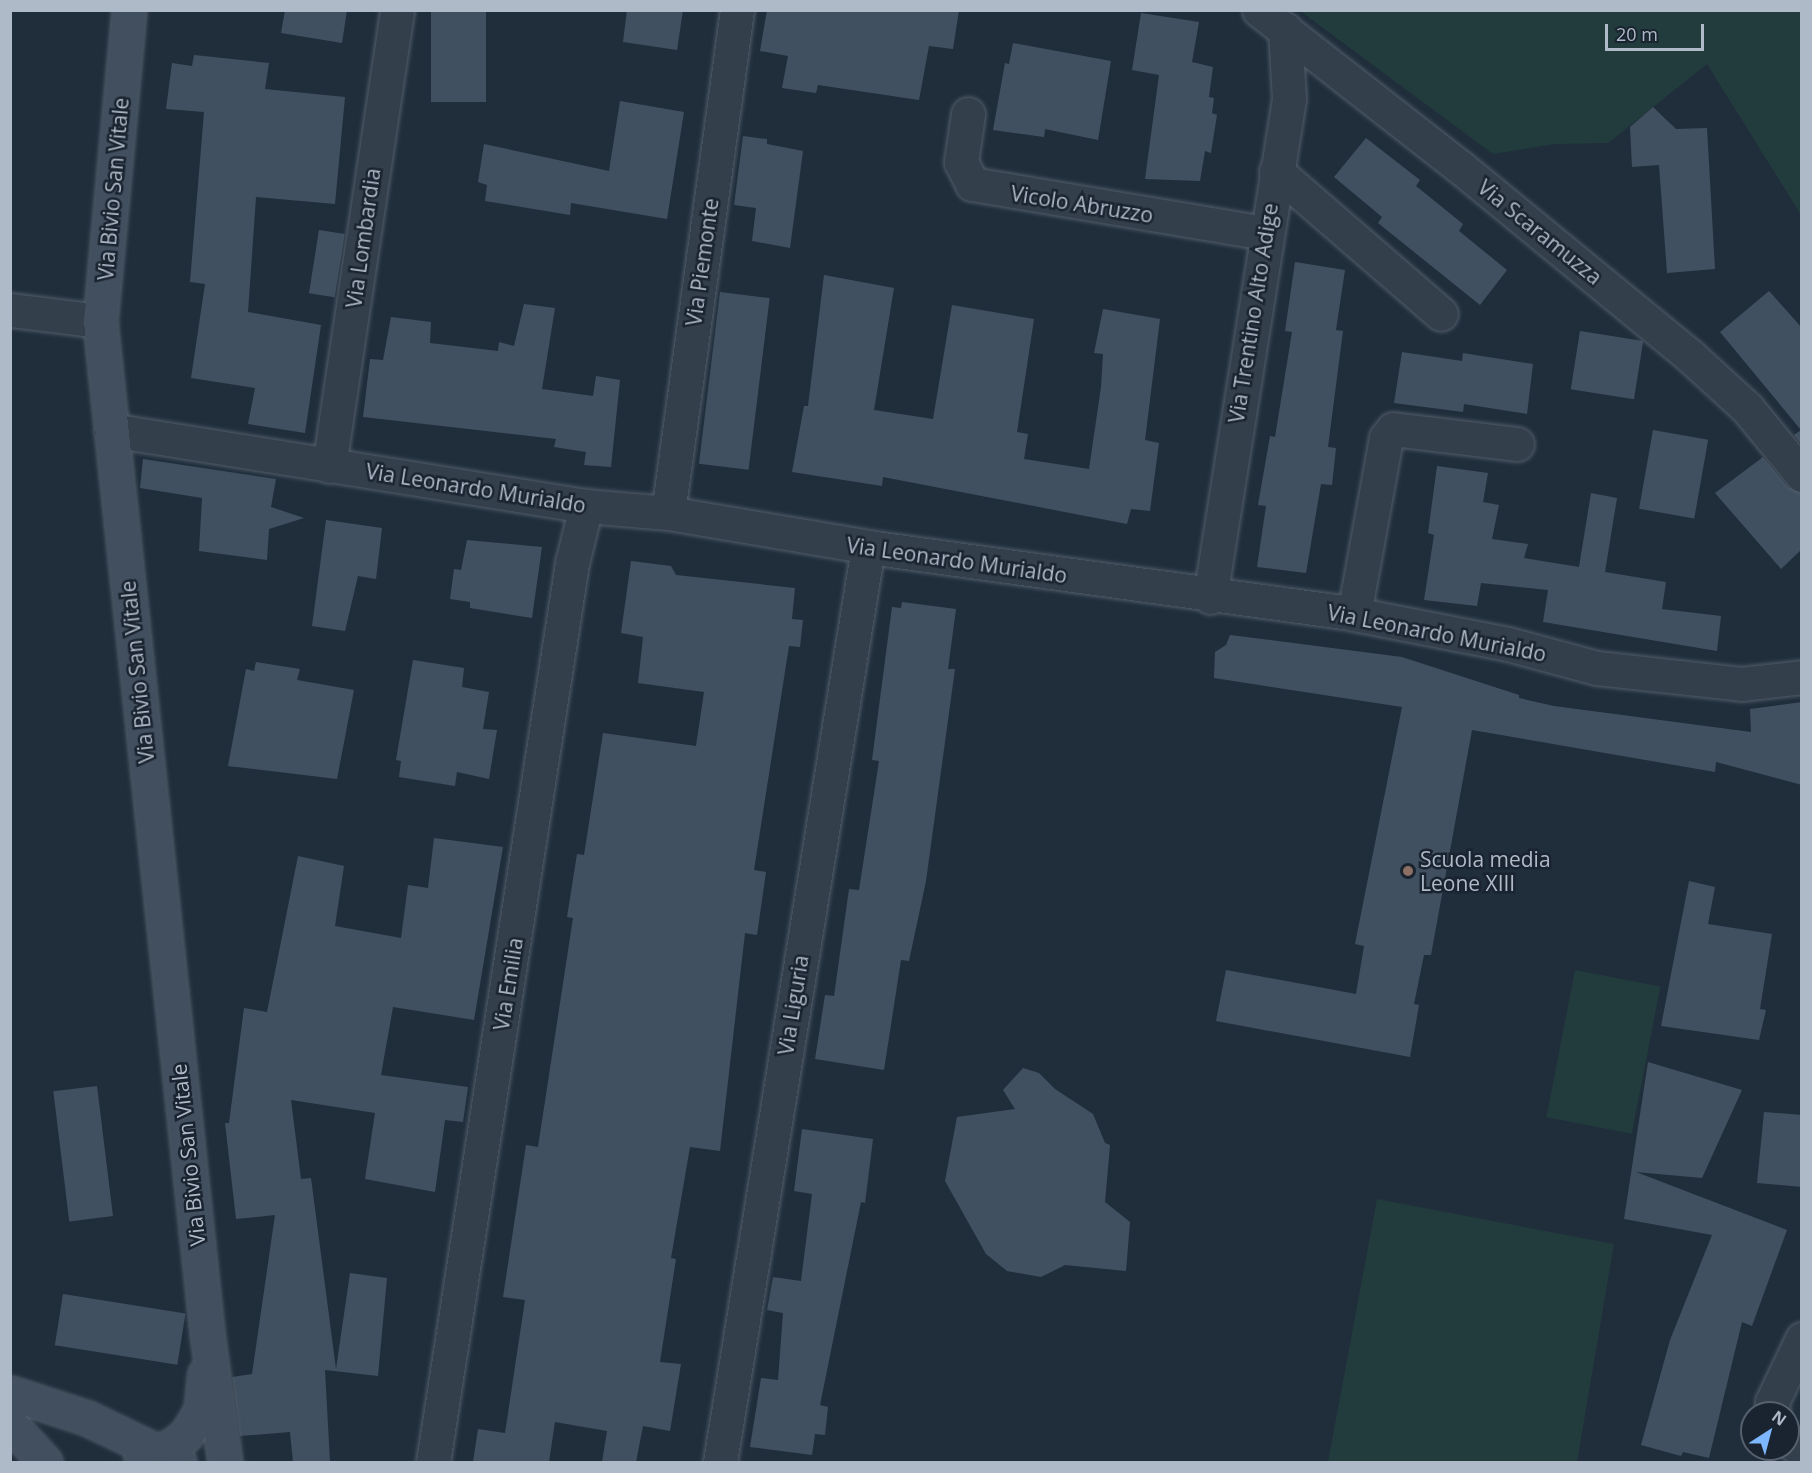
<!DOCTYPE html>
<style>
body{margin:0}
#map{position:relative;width:1812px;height:1473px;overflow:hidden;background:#202e3c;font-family:"Open Sans",sans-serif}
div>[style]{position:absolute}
.green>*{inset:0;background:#223b3d;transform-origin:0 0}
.building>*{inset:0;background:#415060;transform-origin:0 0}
.roads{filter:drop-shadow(0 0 2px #525d69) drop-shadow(0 0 2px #525d69)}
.minor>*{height:33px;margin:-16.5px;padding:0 16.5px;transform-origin:16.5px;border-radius:16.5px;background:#343f4c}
.secondary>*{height:33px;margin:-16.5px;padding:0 16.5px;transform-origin:16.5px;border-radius:16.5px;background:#424f5f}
.dots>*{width:16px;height:16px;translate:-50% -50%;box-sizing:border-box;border:3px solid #1a2430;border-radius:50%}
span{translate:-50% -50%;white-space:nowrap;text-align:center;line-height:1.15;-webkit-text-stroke:5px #1a2430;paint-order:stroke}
.street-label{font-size:21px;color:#afbac8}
.poi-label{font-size:21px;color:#afbac8}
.left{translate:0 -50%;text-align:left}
.frame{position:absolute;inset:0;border:12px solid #afbac8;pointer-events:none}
.north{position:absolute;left:1740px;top:1401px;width:60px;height:60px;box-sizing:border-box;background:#1a2430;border:2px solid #56606d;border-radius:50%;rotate:36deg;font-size:16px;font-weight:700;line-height:24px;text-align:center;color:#afbac8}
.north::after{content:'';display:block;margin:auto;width:21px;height:27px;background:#7db7ff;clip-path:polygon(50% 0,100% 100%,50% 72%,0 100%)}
.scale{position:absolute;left:1605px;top:24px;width:99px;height:27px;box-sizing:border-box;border:3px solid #afbac8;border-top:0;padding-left:8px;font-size:18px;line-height:21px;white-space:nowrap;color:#afbac8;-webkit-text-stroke:4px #1a2430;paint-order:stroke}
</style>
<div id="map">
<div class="green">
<div style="clip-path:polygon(1300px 11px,1801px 11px,1801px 215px,1707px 64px,1608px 143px,1555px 144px,1493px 154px)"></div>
<div style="left:1575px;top:970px;width:87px;height:150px;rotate:11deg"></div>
<div style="clip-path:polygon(1377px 1199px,1614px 1244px,1577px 1462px,1328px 1462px)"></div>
</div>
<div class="building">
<div style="clip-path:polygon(285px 10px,347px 10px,342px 43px,281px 33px)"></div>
<div style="left:431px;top:10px;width:55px;height:92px"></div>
<div style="clip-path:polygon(627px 10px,683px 10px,677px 50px,623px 42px)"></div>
<div style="clip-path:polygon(767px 10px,959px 10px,953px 49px,929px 46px,919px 100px,818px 85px,816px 93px,782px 88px,788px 56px,760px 51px)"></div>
<div style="clip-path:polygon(1141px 13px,1199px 22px,1192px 62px,1213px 67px,1209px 97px,1214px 98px,1212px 113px,1217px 115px,1211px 153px,1205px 151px,1200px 181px,1145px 179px,1159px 75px,1132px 70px)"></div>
<div style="clip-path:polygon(1013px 43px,1111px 61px,1098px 140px,1045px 129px,1044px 137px,993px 130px,1005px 63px,1009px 64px)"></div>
<div style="clip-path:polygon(194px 55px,269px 63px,265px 89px,345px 97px,335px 204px,256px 197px,248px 312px,321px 325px,305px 433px,248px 424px,255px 388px,191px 378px,205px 284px,190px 282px,204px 112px,166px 109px,172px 63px,192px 66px)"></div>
<div style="clip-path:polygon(620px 101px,684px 112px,667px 219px,571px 203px,570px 215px,485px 201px,487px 185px,478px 182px,484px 144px,609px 171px)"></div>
<div style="clip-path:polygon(1653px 107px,1676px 129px,1707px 128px,1715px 269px,1667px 273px,1659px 165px,1632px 167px,1630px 127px)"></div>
<div style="clip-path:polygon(743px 136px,767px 139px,767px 144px,803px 151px,790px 248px,752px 241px,756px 208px,734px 205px)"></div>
<div style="clip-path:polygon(1366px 138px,1420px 180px,1416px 186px,1463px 224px,1459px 231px,1507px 270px,1480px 305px,1378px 223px,1382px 217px,1334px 177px)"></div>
<div style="left:319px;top:230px;width:26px;height:64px;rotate:9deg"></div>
<div style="clip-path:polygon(1295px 262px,1345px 270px,1336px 330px,1343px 331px,1328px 447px,1336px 448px,1332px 485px,1321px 484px,1306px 573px,1257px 567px,1266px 506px,1258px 505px,1270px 436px,1275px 437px,1292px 332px,1285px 331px)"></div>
<div style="clip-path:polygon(824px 275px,894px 288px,874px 410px,933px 419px,952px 305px,1034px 319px,1017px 432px,1028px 434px,1024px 459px,1089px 469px,1101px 387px,1103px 354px,1094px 353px,1103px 309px,1160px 319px,1145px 440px,1159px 443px,1150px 511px,1131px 509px,1127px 524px,883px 477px,882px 486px,792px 472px,804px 406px,808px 406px)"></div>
<div style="clip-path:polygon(1769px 291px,1802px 328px,1802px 445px,1794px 435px,1801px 430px,1720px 332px)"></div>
<div style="left:720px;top:292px;width:50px;height:173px;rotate:7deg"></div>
<div style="clip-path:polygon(524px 304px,555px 308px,542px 389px,593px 396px,596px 376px,620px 380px,611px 467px,584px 465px,586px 452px,554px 447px,556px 439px,363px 417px,370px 359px,383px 360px,391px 317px,431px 322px,430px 343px,498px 351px,499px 342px,514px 346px)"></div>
<div style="left:1580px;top:331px;width:64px;height:59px;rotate:9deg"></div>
<div style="clip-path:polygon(1402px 352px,1462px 361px,1463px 353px,1533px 364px,1527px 414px,1464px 404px,1463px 412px,1394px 403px)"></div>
<div style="left:1653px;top:430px;width:56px;height:80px;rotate:10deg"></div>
<div style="clip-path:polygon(1763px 457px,1788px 487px,1802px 493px,1802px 549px,1781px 569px,1715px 493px)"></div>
<div style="clip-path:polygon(143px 459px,276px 479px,271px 507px,304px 518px,269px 529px,267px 560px,199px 551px,202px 498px,140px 488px)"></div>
<div style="clip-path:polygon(1437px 466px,1488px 473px,1483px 502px,1499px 505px,1492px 539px,1528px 544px,1524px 558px,1579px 567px,1591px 493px,1617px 498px,1605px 572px,1666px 582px,1662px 609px,1721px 616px,1717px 651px,1543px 622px,1548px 590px,1481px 583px,1477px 606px,1424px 600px,1434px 535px,1428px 533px)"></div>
<div style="clip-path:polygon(326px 520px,382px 528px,376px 579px,358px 576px,345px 631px,312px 626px)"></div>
<div style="clip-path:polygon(467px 540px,542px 547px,532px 618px,470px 608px,470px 602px,450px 599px,454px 569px,461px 570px)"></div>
<div style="clip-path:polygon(631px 561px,671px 566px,676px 575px,795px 588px,792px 619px,803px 620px,800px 647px,789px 646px,754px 870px,766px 872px,757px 935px,745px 933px,720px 1151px,690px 1147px,671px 1258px,676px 1259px,660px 1362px,681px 1364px,670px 1431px,643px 1426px,636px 1462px,602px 1462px,607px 1431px,555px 1422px,549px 1462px,473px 1462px,478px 1429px,505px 1433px,525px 1300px,503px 1297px,526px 1145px,538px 1147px,573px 918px,567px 917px,577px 854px,584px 855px,603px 733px,696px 746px,704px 692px,638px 683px,643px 637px,621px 633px)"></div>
<div style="clip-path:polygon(902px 602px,956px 609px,948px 669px,955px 669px,926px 881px,909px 961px,901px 960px,884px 1070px,815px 1059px,825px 995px,834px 996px,849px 889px,859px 890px,879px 761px,872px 760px,892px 607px,901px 608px)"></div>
<div style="clip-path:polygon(1230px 635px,1402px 657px,1519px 695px,1519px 698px,1554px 706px,1751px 732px,1750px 709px,1802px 702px,1802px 785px,1716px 762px,1715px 772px,1472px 730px,1431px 955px,1424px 955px,1414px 1004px,1419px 1005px,1410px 1057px,1216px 1021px,1226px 970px,1356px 994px,1364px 946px,1355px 944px,1402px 707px,1214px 678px,1215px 652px,1226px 645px)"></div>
<div style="clip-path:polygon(413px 660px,464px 668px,462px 687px,489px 692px,483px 729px,497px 730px,489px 779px,457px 772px,455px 786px,399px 777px,401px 761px,396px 760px)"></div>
<div style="clip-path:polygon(256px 662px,300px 669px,297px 680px,354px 690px,337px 779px,228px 766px,246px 669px,254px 671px)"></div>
<div style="clip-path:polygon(434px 838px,503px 847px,474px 1020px,393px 1007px,381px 1075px,468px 1087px,463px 1122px,445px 1120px,435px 1192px,365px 1179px,375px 1113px,291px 1100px,301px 1179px,311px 1178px,336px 1369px,350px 1273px,387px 1278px,378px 1376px,325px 1370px,330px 1462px,293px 1462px,290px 1432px,240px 1436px,232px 1377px,252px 1374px,275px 1215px,236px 1219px,225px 1123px,229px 1123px,244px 1008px,267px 1012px,298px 856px,344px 866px,335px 926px,401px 938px,408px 885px,428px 888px)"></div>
<div style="clip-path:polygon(1689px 881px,1715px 887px,1708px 924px,1772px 934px,1760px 1009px,1766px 1010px,1759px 1040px,1661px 1026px)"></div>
<div style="clip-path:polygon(1648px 1062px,1742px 1090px,1702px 1178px,1636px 1172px,1787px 1230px,1752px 1326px,1742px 1322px,1709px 1458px,1683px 1452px,1681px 1456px,1641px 1445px,1670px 1340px,1712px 1235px,1624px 1219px)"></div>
<div style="clip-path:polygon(1023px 1068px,1039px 1073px,1055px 1089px,1093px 1114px,1105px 1143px,1110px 1145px,1105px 1202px,1130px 1222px,1126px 1271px,1065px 1265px,1041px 1277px,1007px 1271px,986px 1254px,945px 1181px,957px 1117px,1015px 1109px,1003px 1090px)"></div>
<div style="left:97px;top:1086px;width:131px;height:44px;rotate:83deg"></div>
<div style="clip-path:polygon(1764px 1112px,1802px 1115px,1802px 1187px,1757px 1183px)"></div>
<div style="clip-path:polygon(802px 1129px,873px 1139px,865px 1203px,861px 1202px,820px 1405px,828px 1407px,825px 1435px,815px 1434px,812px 1455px,750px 1447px,761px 1378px,778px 1380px,783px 1313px,767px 1310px,773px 1277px,801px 1281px,812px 1194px,794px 1191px)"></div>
<div style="left:63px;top:1294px;width:124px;height:52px;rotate:9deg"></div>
</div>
<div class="roads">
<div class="minor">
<div style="left:1259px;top:10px;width:255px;rotate:38deg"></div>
<div style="left:1460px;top:167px;width:296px;rotate:39.4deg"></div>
<div style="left:1689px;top:355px;width:79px;rotate:42.4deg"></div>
<div style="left:1747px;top:408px;width:87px;rotate:50.6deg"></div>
<div style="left:968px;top:114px;width:49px;rotate:98.3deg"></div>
<div style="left:961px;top:162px;width:25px;rotate:63deg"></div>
<div style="left:972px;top:184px;width:297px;rotate:9.5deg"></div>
<div style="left:1276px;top:171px;width:218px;rotate:40.9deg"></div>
<div style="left:10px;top:310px;width:91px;rotate:7deg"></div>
<div style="left:111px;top:430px;width:481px;rotate:9.1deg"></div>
<div style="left:586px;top:506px;width:82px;rotate:4.9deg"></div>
<div style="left:668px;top:513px;width:203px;rotate:9.6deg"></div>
<div style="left:868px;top:547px;width:491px;rotate:7.8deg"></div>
<div style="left:1354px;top:614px;width:157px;rotate:11deg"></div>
<div style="left:1508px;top:644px;width:92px;rotate:15.1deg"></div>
<div style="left:1597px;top:668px;width:145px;rotate:6.3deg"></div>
<div style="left:1741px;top:684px;width:61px;rotate:-6.5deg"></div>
<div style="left:329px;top:466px;width:461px;rotate:-81.5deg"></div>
<div style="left:668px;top:513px;width:508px;rotate:-82.19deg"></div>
<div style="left:1210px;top:597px;width:504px;rotate:-80.99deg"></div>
<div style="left:1289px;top:99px;width:70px;rotate:-93.3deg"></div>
<div style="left:1354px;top:614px;width:179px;rotate:-79.7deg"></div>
<div style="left:1386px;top:438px;width:11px;rotate:-52deg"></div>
<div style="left:1393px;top:429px;width:125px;rotate:6.9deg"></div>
<div style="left:1773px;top:1413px;width:11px;rotate:-95deg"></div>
<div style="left:1772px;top:1402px;width:70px;rotate:-64.5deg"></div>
<div style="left:1788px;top:1440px;width:18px;rotate:38deg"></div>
<div style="left:433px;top:1462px;width:910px;rotate:-81.21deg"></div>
<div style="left:572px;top:563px;width:59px;rotate:-76.2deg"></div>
<div style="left:720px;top:1462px;width:927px;rotate:-80.81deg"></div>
</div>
<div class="secondary">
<div style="left:129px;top:10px;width:312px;rotate:95.3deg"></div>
<div style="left:100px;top:321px;width:1018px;rotate:83.96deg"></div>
<div style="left:207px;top:1333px;width:130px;rotate:82.1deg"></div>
<div style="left:10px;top:1393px;width:81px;rotate:18deg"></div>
<div style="left:87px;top:1418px;width:102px;rotate:25.6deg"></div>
<div style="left:10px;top:1424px;width:52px;rotate:47.4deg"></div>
<div style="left:141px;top:1457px;width:31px;rotate:-19deg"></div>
<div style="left:170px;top:1447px;width:20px;rotate:-37deg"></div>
<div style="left:186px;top:1435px;width:29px;rotate:-59deg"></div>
<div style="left:201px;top:1410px;width:36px;rotate:-84deg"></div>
</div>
</div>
<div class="dots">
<div style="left:1408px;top:871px;background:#8d6e63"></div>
</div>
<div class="street-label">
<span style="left:113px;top:189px;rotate:-85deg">Via Bivio San Vitale</span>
<span style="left:1082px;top:204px;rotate:9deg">Vicolo Abruzzo</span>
<span style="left:1540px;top:232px;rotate:39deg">Via Scaramuzza</span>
<span style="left:363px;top:238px;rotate:-82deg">Via Lombardia</span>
<span style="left:702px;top:262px;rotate:-82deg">Via Piemonte</span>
<span style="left:1253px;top:313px;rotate:-81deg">Via Trentino Alto Adige</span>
<span style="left:476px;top:488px;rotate:9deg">Via Leonardo Murialdo</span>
<span style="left:957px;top:560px;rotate:8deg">Via Leonardo Murialdo</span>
<span style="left:1437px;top:633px;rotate:11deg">Via Leonardo Murialdo</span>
<span style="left:137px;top:672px;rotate:-96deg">Via Bivio San Vitale</span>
<span style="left:508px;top:984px;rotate:-81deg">Via Emilia</span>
<span style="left:793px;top:1005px;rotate:-81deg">Via Liguria</span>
<span style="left:188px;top:1155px;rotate:-96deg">Via Bivio San Vitale</span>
</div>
<div class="poi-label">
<span class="left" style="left:1420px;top:871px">Scuola media<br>Leone XIII</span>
</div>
<div class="frame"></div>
<div class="north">N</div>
<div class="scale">20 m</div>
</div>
